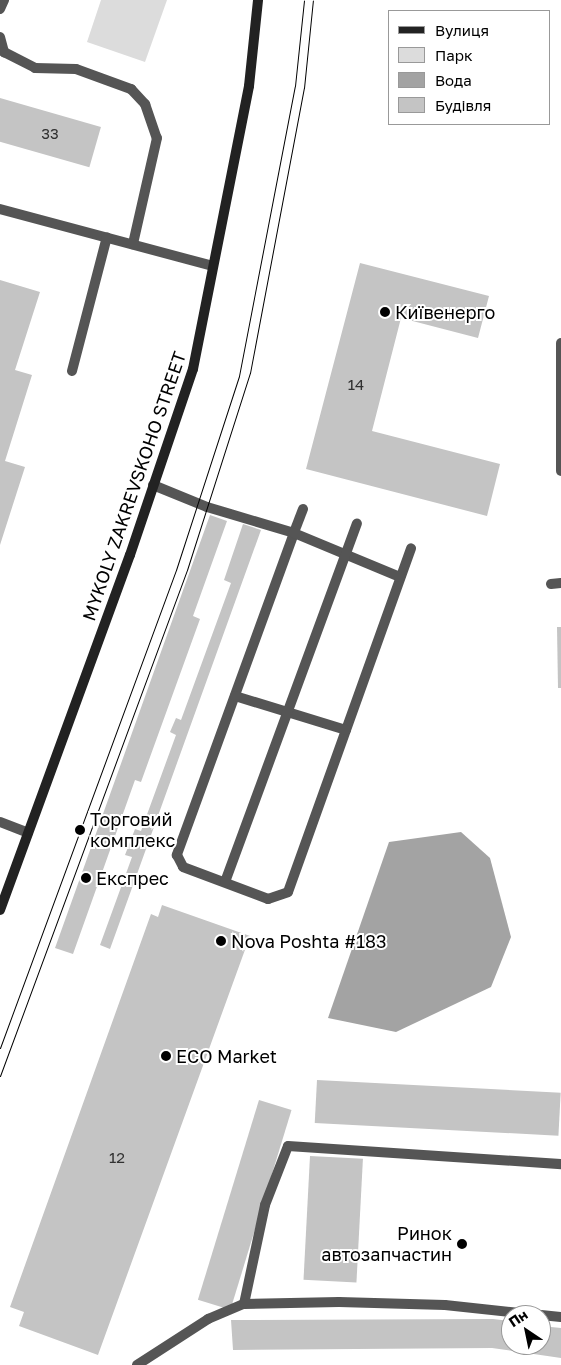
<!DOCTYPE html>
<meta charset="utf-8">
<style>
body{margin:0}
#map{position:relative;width:561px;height:1365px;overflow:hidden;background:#fff;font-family:"Golos Text",sans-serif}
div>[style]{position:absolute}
.green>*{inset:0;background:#dcdcdc}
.water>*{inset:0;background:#a3a3a3}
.building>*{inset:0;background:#c4c4c4;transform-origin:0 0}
.lane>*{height:10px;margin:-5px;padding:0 5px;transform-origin:5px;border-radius:5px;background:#555}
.secondary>*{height:10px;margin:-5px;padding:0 5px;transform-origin:5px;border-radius:5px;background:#222}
.tram>*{height:1px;margin:-0.5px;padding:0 0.5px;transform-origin:0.5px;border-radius:0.5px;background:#000}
.dots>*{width:14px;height:14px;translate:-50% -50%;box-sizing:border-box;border:2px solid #fff;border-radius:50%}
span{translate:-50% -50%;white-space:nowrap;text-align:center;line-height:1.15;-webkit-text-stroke:4px #fff;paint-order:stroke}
.number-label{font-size:15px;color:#313131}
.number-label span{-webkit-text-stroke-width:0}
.poi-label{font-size:18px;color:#000}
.left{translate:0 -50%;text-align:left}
.right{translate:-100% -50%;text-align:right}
.street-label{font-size:18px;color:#000}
.legend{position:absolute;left:388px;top:10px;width:162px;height:115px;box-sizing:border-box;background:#fff;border:1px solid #999;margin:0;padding:6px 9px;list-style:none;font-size:15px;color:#000}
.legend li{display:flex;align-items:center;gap:10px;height:25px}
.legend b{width:25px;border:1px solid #999}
.north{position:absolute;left:501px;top:1305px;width:50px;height:50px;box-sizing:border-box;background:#fff;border:1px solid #999;border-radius:50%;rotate:326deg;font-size:14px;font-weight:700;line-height:20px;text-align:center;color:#000}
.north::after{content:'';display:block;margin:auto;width:18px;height:22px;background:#000;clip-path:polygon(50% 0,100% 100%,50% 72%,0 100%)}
</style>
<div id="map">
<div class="green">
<div style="clip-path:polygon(101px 0,167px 0,145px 62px,87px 42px)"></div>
</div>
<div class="water">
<div style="clip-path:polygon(461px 832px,490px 858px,511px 937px,491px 987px,396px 1032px,328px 1018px,389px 842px)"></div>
</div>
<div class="building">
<div style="left:0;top:98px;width:105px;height:42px;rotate:16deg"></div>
<div style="clip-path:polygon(360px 263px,489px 296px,478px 338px,401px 318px,372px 431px,500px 464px,487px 516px,306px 469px)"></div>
<div style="clip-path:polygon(0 280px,40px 292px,15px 370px,32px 375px,5px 461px,25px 467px,0 545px)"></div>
<div style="clip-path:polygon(210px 515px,227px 521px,193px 616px,200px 619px,141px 782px,135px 780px,73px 954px,55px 948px)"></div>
<div style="clip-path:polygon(243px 524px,261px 530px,110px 949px,100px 945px,132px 857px,125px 855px,135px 829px,141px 831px,176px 735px,170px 732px,176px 718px,181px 720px,231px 583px,224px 580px)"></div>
<div style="clip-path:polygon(557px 627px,561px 627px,561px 688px,558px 688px)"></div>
<div style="clip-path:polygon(162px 905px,250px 936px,98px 1355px,19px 1326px,24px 1312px,10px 1307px,151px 914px,158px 917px)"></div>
<div style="left:317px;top:1080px;width:244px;height:43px;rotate:3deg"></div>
<div style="left:259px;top:1100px;width:34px;height:209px;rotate:17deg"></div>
<div style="left:310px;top:1156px;width:53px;height:124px;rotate:3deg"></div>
<div style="clip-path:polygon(493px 1319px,511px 1321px,511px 1345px,541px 1345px,541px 1326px,561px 1328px,561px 1358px,492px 1348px,233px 1350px,231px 1320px)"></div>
</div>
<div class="lane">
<div style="left:0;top:9px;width:10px;rotate:-66deg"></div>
<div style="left:0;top:37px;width:16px;rotate:75deg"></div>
<div style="left:4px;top:52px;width:35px;rotate:27deg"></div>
<div style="left:35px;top:68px;width:41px;rotate:1.4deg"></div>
<div style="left:76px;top:69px;width:59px;rotate:20deg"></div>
<div style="left:131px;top:89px;width:21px;rotate:47deg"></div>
<div style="left:145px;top:104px;width:36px;rotate:71deg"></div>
<div style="left:157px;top:138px;width:109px;rotate:102.8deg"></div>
<div style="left:0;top:209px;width:220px;rotate:15deg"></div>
<div style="left:561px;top:343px;width:128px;rotate:90deg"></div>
<div style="left:72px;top:371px;width:138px;rotate:-75.4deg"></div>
<div style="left:153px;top:485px;width:58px;rotate:22.2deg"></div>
<div style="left:207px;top:507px;width:91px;rotate:16.6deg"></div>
<div style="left:294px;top:533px;width:343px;rotate:110deg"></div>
<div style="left:177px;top:855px;width:13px;rotate:63deg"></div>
<div style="left:183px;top:867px;width:91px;rotate:20.6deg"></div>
<div style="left:268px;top:899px;width:21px;rotate:-19deg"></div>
<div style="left:288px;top:892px;width:365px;rotate:-70.3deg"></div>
<div style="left:303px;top:509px;width:26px;rotate:111deg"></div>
<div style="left:294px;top:533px;width:115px;rotate:22.5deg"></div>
<div style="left:551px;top:584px;width:10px;rotate:-6deg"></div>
<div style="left:235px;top:696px;width:116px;rotate:17deg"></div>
<div style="left:0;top:822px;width:30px;rotate:21deg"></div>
<div style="left:225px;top:882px;width:382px;rotate:-69.8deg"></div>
<div style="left:244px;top:1304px;width:101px;rotate:-78deg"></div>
<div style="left:265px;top:1205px;width:63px;rotate:-68.7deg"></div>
<div style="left:288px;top:1146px;width:274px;rotate:3.8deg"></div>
<div style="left:541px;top:1315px;width:20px;rotate:6deg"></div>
<div style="left:137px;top:1365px;width:85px;rotate:-32.9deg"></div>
<div style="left:208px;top:1319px;width:39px;rotate:-23deg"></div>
<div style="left:244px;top:1304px;width:95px;rotate:-1.2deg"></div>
<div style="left:339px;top:1302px;width:106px;rotate:1.6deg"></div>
<div style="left:445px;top:1305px;width:95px;rotate:6.1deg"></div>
</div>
<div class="secondary">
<div style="left:0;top:910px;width:378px;rotate:-69.9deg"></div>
<div style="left:130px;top:555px;width:196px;rotate:-71.3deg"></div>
<div style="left:193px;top:369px;width:288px;rotate:-78.8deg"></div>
<div style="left:249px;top:86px;width:86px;rotate:-84deg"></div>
</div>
<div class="tram">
<div style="left:0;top:1048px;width:509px;rotate:-69.79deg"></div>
<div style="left:176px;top:570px;width:204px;rotate:-72deg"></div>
<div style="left:239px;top:376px;width:295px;rotate:-79.1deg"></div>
<div style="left:295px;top:86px;width:86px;rotate:-84deg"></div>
<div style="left:0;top:1076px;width:539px;rotate:-69.72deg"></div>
<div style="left:187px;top:570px;width:207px;rotate:-72.3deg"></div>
<div style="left:250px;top:373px;width:290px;rotate:-79.3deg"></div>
<div style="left:304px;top:88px;width:88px;rotate:-84.2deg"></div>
</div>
<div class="dots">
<div style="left:385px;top:312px;background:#000"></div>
<div style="left:80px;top:830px;background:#000"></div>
<div style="left:86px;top:878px;background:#000"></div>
<div style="left:221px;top:941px;background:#000"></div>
<div style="left:166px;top:1056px;background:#000"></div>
<div style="left:462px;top:1244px;background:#000"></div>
</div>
<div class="number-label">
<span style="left:50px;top:134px">33</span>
<span style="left:356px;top:385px">14</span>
<span style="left:117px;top:1158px">12</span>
</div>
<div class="poi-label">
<span class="left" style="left:395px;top:312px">Київенерго</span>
<span class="left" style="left:90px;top:830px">Торговий<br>комплекс</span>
<span class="left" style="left:96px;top:878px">Експрес</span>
<span class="left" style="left:231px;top:941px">Nova Poshta #183</span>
<span class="left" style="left:176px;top:1056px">ECO Market</span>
<span class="right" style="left:452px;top:1244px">Ринок<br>автозапчастин</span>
</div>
<div class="street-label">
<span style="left:134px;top:486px;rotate:-71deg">MYKOLY ZAKREVSKOHO STREET</span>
</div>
<ul class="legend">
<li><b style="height:6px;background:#222"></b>Вулиця</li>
<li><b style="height:14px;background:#dcdcdc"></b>Парк</li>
<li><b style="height:14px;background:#a3a3a3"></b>Вода</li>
<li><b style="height:14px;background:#c4c4c4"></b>Будівля</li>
</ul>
<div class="north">Пн</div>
</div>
